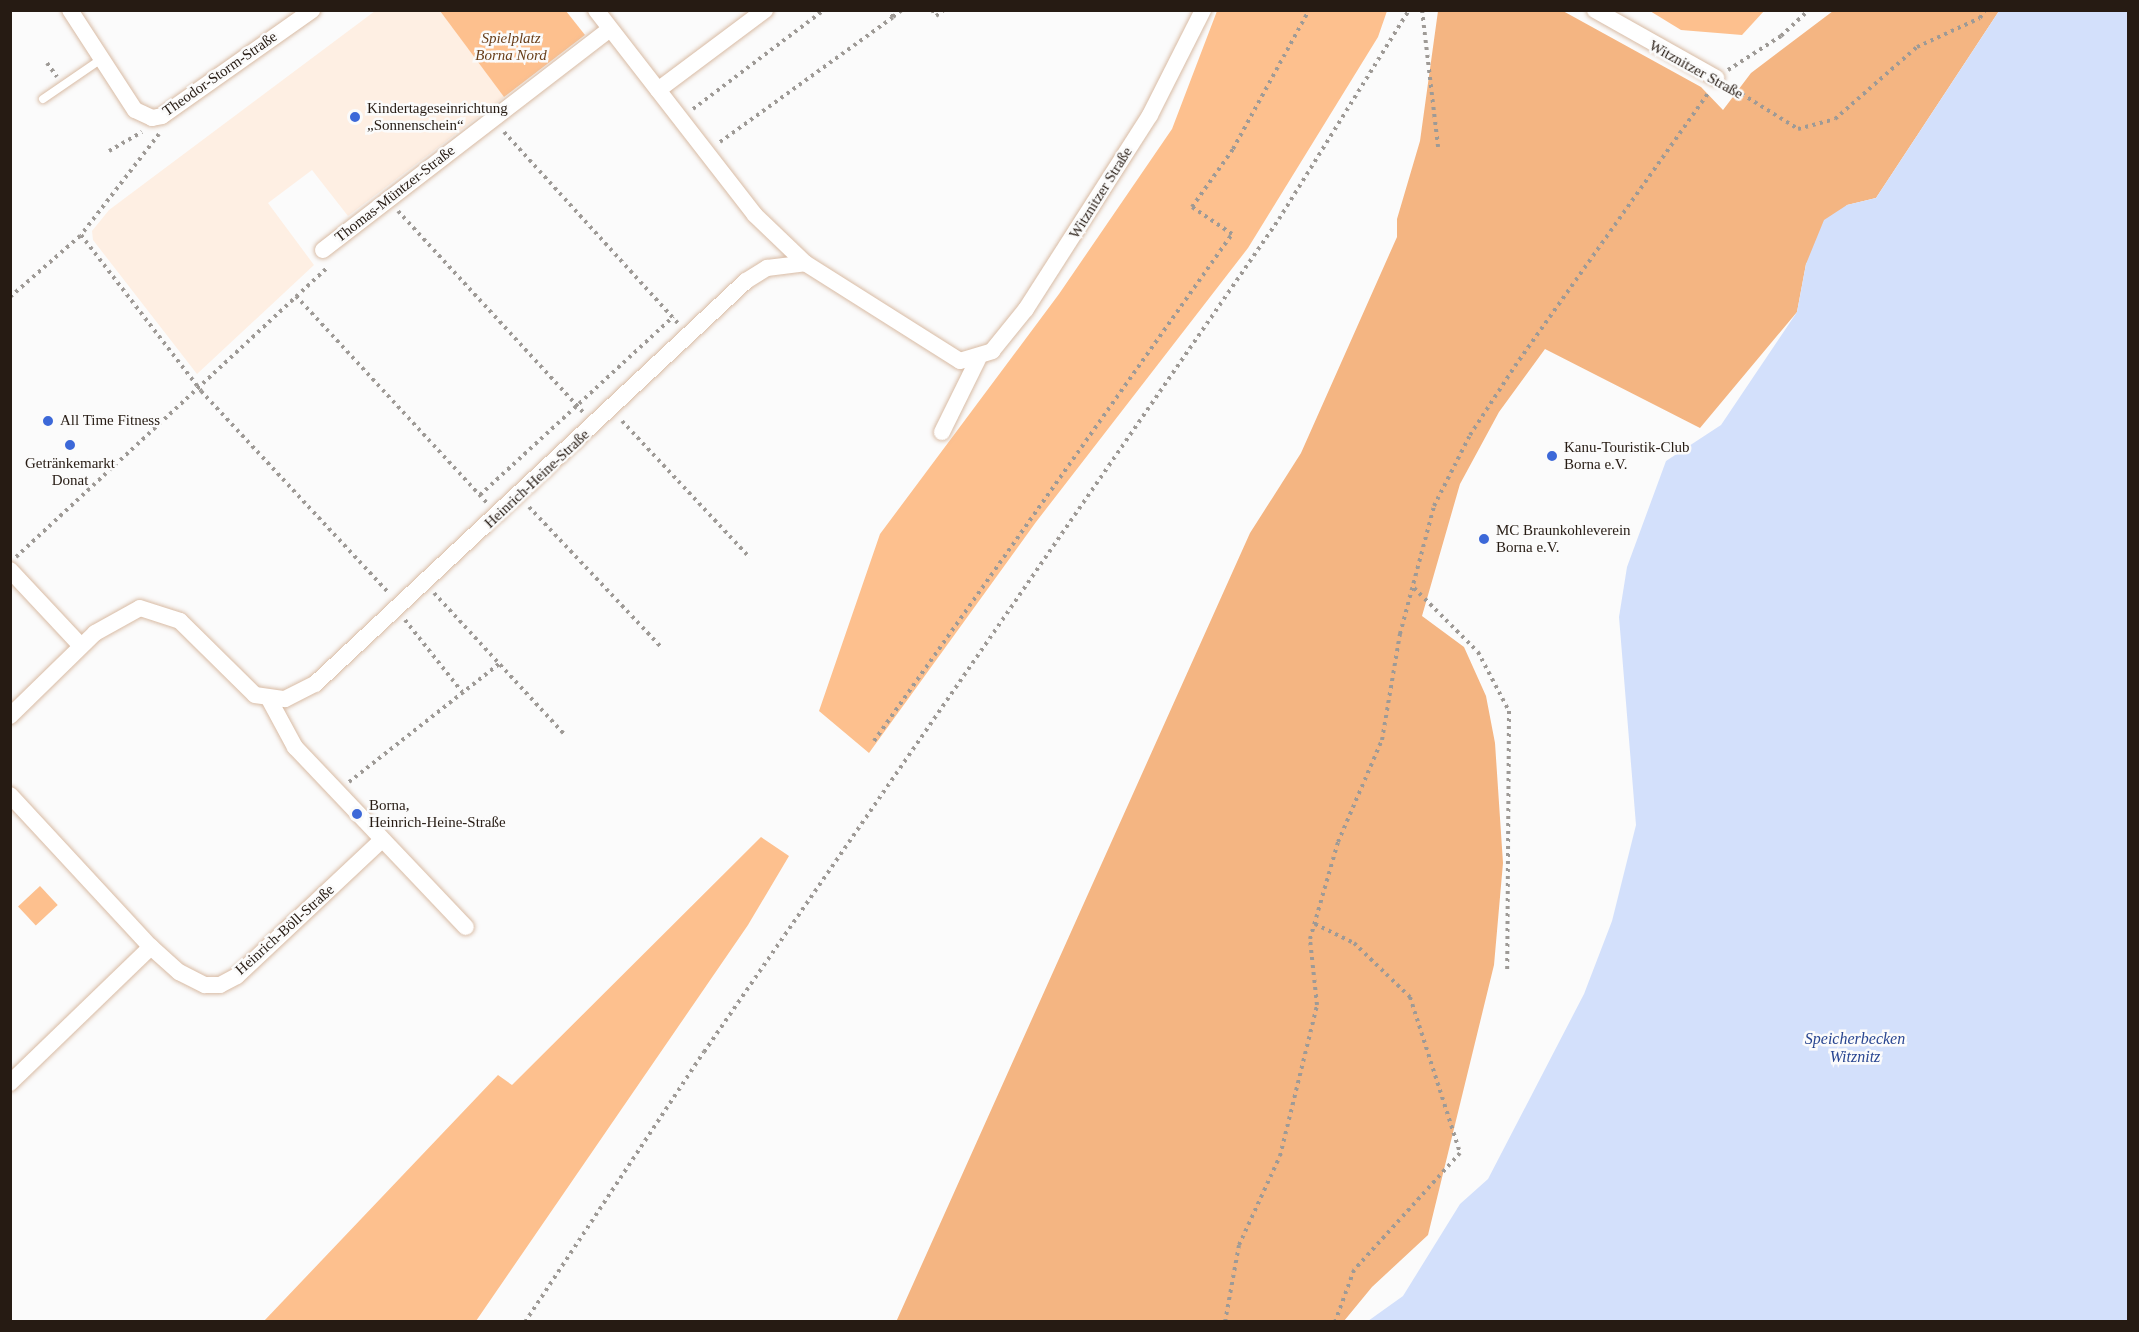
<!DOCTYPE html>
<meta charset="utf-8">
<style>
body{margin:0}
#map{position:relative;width:2139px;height:1332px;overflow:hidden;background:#fbfbfb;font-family:"Times New Roman",serif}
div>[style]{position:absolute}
.built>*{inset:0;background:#feefe3}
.green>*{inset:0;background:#fdc08e;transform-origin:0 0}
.forest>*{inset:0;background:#f4b582}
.water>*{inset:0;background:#d3e0fb}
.path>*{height:4px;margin-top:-2px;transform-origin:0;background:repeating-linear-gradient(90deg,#9e9a96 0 3px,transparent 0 7.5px)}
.roads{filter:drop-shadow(0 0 2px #d8bba4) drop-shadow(0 0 2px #d8bba4)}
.service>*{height:8px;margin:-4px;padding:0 4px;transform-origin:4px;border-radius:4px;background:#fff}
.minor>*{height:16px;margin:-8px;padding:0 8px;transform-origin:8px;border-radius:8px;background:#fff}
.dots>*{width:16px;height:16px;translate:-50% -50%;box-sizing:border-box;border:3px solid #fbfbfb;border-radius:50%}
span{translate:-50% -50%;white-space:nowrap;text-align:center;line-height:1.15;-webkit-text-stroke:5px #fbfbfb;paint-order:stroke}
.park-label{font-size:15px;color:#683e19;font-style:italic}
.street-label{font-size:15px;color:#261b13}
.poi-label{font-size:15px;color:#261b13}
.left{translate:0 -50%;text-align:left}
.water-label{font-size:16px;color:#294691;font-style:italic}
.frame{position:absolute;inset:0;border:12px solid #261b13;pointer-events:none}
</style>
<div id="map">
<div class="built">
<div style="clip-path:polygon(375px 11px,440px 11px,504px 97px,348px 216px,312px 170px,268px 203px,314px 265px,197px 374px,93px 240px,92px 231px,109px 210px)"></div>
</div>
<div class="green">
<div style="clip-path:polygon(440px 11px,566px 11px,585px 35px,504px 97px)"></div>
<div style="clip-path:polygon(1217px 11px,1387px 11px,1378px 37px,1248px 248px,1036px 522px,869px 753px,819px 711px,880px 534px,1059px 294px,1172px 129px)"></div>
<div style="clip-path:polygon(1650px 11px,1764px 11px,1742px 35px,1681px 30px)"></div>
<div style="clip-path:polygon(761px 837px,789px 856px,748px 925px,476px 1321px,264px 1321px,498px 1075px,512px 1085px)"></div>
<div style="left:40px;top:886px;width:26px;height:30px;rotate:47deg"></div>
</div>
<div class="forest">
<div style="clip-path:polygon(1438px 11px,1563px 11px,1701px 87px,1723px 110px,1751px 73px,1833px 11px,1999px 11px,1876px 198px,1847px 205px,1806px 264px,1797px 312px,1700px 428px,1545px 349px,1499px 412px,1460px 484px,1422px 616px,1464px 647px,1486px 696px,1495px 743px,1503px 863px,1494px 965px,1428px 1235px,1372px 1287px,1344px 1321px,896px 1322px,1250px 533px,1301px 453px,1397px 237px,1397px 219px,1420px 141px)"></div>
</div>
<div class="water">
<div style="clip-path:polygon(1999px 11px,2128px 11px,2128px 1321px,1368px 1321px,1403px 1296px,1460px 1204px,1488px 1179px,1584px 994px,1612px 921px,1636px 825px,1619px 617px,1627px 567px,1666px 461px,1721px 425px,1797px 312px,1806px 264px,1824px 220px,1847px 205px,1876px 198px)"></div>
</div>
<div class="path">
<div style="left:932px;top:10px;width:7px;rotate:56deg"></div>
<div style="left:936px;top:16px;width:10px;rotate:-37deg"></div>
<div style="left:1422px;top:10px;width:138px;rotate:83.3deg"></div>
<div style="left:893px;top:17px;width:11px;rotate:-38deg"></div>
<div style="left:47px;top:63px;width:17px;rotate:54deg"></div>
<div style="left:1728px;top:70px;width:63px;rotate:-32.7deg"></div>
<div style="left:1781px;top:36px;width:38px;rotate:-43deg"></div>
<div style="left:1729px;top:86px;width:81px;rotate:31.9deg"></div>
<div style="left:1798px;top:129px;width:38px;rotate:-15deg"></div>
<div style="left:1835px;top:119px;width:109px;rotate:-41.3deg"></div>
<div style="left:1917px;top:47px;width:69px;rotate:-24.7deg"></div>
<div style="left:1980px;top:18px;width:9px;rotate:-58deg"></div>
<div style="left:693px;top:109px;width:164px;rotate:-37.1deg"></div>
<div style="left:504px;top:132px;width:260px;rotate:47.7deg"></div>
<div style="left:159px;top:134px;width:128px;rotate:127.7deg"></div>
<div style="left:81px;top:235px;width:197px;rotate:52.4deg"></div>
<div style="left:201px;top:391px;width:275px;rotate:47.1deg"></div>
<div style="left:720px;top:142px;width:213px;rotate:-35.8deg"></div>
<div style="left:893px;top:17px;width:8px;rotate:-120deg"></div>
<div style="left:109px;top:151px;width:38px;rotate:-30deg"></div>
<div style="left:398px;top:211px;width:275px;rotate:47.4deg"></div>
<div style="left:296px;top:296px;width:282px;rotate:47.3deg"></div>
<div style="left:10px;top:297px;width:94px;rotate:-41.1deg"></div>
<div style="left:622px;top:421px;width:187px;rotate:46.9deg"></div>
<div style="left:480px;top:495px;width:263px;rotate:-42.7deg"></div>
<div style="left:529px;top:507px;width:192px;rotate:46.7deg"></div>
<div style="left:16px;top:557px;width:427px;rotate:-42.9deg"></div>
<div style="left:1414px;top:588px;width:91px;rotate:45deg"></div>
<div style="left:1478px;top:652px;width:67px;rotate:62.3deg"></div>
<div style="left:1509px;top:711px;width:259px;rotate:90.4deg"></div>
<div style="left:434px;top:593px;width:192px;rotate:47.3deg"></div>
<div style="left:405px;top:620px;width:92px;rotate:51.6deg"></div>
<div style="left:874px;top:741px;width:621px;rotate:-54.77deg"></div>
<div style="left:1232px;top:234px;width:48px;rotate:-146deg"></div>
<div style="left:1192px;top:207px;width:71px;rotate:-54.7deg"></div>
<div style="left:1233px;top:149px;width:158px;rotate:-61.3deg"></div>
<div style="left:349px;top:782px;width:191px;rotate:-38.2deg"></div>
<div style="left:1315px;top:924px;width:43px;rotate:26deg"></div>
<div style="left:1354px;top:943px;width:78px;rotate:44deg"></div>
<div style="left:1410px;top:997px;width:164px;rotate:72.2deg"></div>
<div style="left:1460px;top:1153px;width:158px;rotate:132.2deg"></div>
<div style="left:1354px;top:1270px;width:55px;rotate:110.1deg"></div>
<div style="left:525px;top:1322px;width:324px;rotate:-56.5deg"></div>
<div style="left:704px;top:1052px;width:1012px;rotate:-55.38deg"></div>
<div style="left:1279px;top:219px;width:246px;rotate:-58.1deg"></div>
<div style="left:1225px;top:1322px;width:78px;rotate:-79.7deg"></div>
<div style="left:1239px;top:1245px;width:98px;rotate:-65.3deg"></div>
<div style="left:1280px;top:1156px;width:155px;rotate:-76.2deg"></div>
<div style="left:1317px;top:1005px;width:66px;rotate:-96.1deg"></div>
<div style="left:1310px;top:939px;width:101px;rotate:-73.9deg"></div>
<div style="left:1338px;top:842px;width:111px;rotate:-66.7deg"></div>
<div style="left:1382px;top:740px;width:108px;rotate:-80.4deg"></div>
<div style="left:1400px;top:634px;width:132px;rotate:-75.1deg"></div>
<div style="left:1434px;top:506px;width:80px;rotate:-63.1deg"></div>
<div style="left:1470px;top:435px;width:82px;rotate:-56.9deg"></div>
<div style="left:1515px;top:366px;width:334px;rotate:-54.7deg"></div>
</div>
<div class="roads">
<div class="service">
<div style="left:43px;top:99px;width:69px;rotate:-34.4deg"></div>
</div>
<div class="minor">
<div style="left:70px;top:10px;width:119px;rotate:57deg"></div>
<div style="left:135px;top:110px;width:19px;rotate:25deg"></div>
<div style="left:152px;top:118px;width:10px;rotate:-11deg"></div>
<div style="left:162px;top:116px;width:184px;rotate:-35.2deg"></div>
<div style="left:596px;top:10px;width:259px;rotate:52.2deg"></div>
<div style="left:755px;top:215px;width:69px;rotate:43.8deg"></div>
<div style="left:805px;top:263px;width:183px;rotate:32.3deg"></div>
<div style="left:960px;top:361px;width:34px;rotate:-17deg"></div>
<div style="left:992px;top:351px;width:54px;rotate:-51deg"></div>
<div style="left:1026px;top:309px;width:230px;rotate:-57.4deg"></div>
<div style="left:1150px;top:115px;width:118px;rotate:-63.2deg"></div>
<div style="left:1595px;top:10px;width:139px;rotate:29.3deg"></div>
<div style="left:658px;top:90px;width:134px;rotate:-36.8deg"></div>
<div style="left:323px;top:250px;width:362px;rotate:-37.6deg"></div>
<div style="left:942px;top:432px;width:81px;rotate:-63.7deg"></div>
<div style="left:10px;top:570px;width:104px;rotate:46.9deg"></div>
<div style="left:269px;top:699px;width:55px;rotate:61.6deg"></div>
<div style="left:295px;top:747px;width:248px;rotate:46.5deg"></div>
<div style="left:10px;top:716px;width:119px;rotate:-44.3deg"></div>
<div style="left:95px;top:633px;width:51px;rotate:-29.1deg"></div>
<div style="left:140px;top:608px;width:42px;rotate:18deg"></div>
<div style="left:180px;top:621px;width:105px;rotate:44.6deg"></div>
<div style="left:255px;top:695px;width:30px;rotate:8deg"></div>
<div style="left:285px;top:699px;width:34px;rotate:-27deg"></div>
<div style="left:315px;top:684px;width:590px;rotate:-43.08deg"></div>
<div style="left:746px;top:281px;width:25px;rotate:-32deg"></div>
<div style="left:767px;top:268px;width:38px;rotate:-7deg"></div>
<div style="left:10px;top:795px;width:207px;rotate:47.2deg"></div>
<div style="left:151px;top:947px;width:38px;rotate:42deg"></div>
<div style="left:179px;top:972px;width:29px;rotate:27deg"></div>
<div style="left:205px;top:985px;width:15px"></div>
<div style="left:220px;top:985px;width:19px;rotate:-28deg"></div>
<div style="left:237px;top:976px;width:199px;rotate:-43.2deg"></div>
<div style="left:10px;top:1083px;width:196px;rotate:-44deg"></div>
</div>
</div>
<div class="dots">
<div style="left:355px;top:117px;background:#3c68d8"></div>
<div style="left:48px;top:421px;background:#3c68d8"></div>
<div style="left:70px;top:445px;background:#3c68d8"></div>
<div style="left:1552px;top:456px;background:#3c68d8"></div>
<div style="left:1484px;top:539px;background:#3c68d8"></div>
<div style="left:357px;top:814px;background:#3c68d8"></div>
</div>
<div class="park-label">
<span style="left:511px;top:47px">Spielplatz<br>Borna Nord</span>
</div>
<div class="street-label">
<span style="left:1696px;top:70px;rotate:29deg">Witznitzer Straße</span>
<span style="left:220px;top:74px;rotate:-35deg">Theodor-Storm-Straße</span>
<span style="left:1101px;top:193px;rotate:-58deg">Witznitzer Straße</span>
<span style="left:395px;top:194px;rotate:-38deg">Thomas-Müntzer-Straße</span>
<span style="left:537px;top:479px;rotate:-43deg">Heinrich-Heine-Straße</span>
<span style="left:285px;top:930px;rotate:-42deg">Heinrich-Böll-Straße</span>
</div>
<div class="poi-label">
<span class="left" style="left:367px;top:117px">Kindertageseinrichtung<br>„Sonnenschein“</span>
<span class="left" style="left:60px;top:421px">All Time Fitness</span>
<span class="left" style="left:1564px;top:456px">Kanu-Touristik-Club<br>Borna e.V.</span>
<span style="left:70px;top:472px">Getränkemarkt<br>Donat</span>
<span class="left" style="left:1496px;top:539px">MC Braunkohleverein<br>Borna e.V.</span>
<span class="left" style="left:369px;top:814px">Borna,<br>Heinrich-Heine-Straße</span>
</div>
<div class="water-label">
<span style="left:1855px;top:1048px">Speicherbecken<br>Witznitz</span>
</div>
<div class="frame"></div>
</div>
